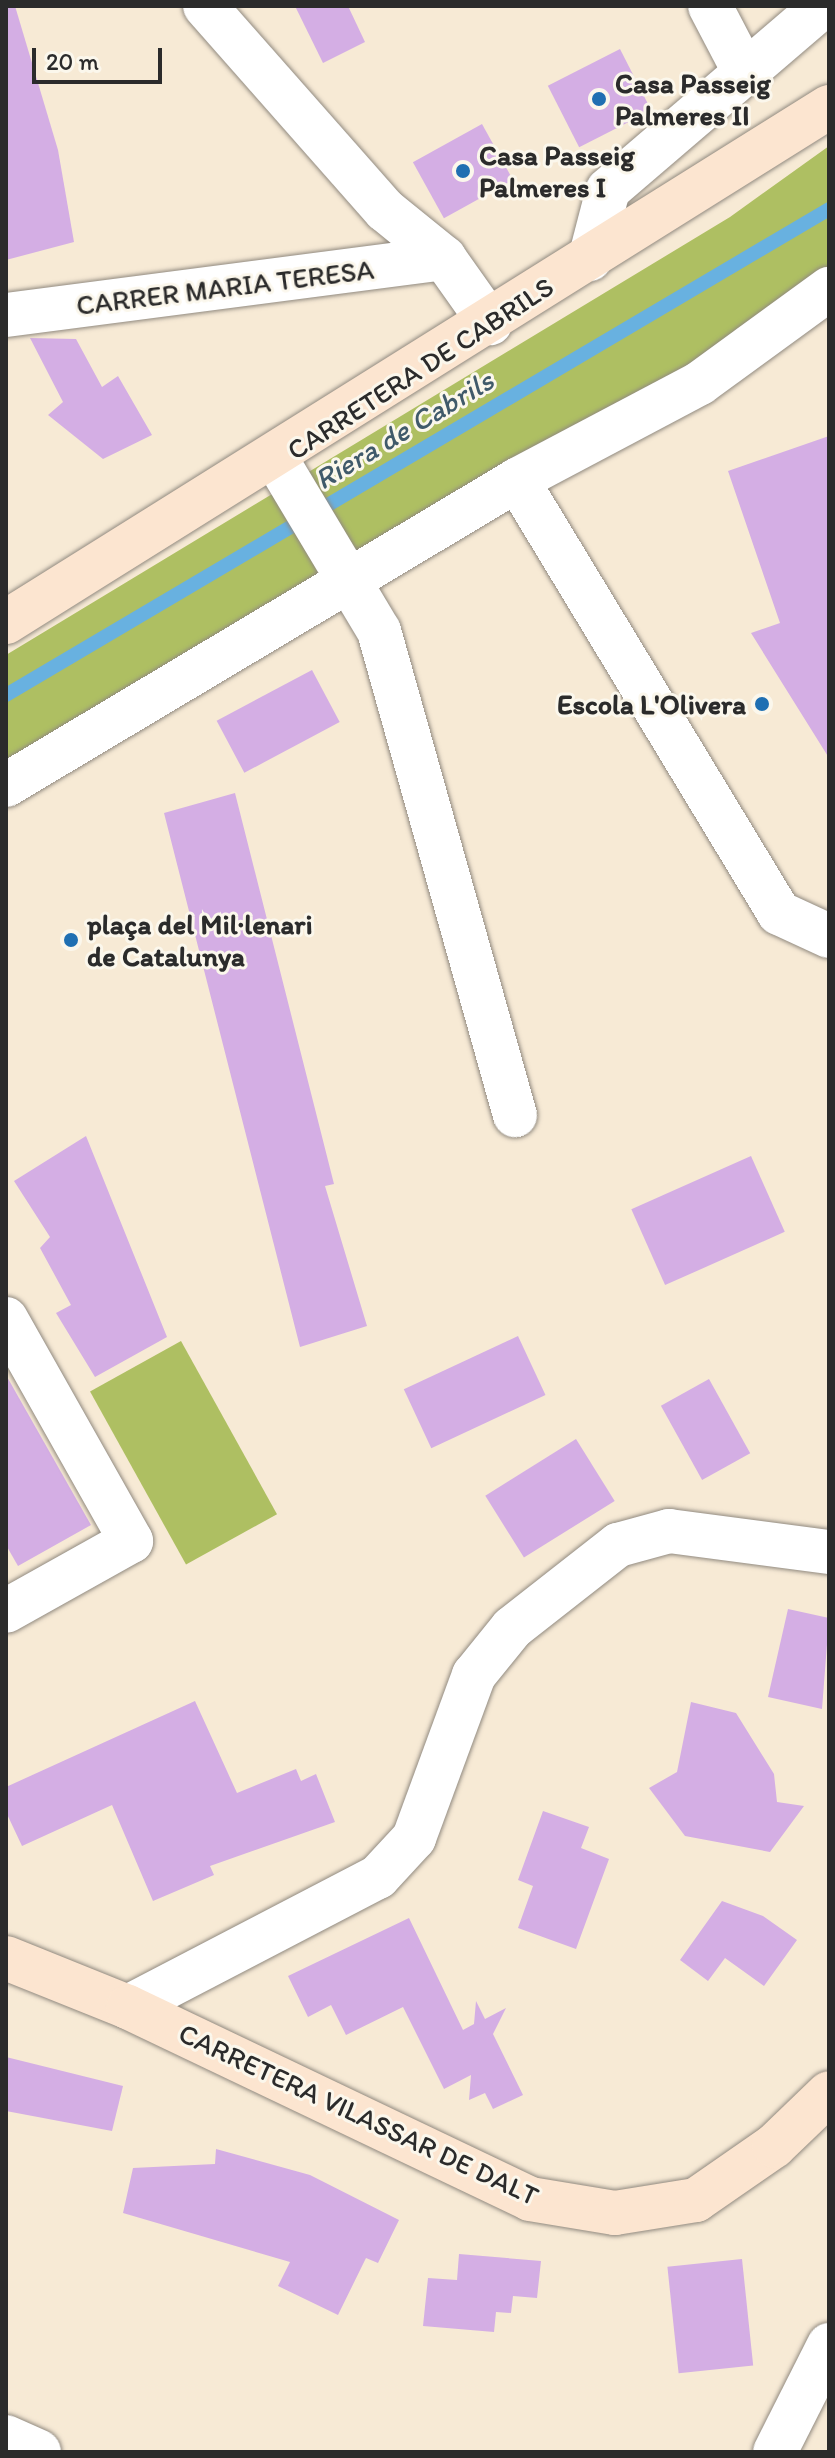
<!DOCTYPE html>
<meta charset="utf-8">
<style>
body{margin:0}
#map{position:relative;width:835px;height:2458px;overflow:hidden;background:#f7ead5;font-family:Itim,sans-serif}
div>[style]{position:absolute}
.green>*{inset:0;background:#aebf62;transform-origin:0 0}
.stream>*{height:14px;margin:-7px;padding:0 7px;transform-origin:7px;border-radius:7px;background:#68b1e0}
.building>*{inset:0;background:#d4aee4;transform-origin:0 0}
.roads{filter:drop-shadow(0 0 2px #918a80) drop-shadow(0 0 2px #918a80)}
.street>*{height:44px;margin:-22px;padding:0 22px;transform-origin:22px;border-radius:22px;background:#fff}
.secondary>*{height:44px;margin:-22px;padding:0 22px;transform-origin:22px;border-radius:22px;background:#fce5d0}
.dots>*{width:22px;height:22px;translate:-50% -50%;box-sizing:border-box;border:4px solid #fbf7ec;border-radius:50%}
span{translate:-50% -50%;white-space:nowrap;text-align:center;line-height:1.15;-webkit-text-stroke:6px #fbf7ec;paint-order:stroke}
.poi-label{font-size:28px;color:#2b2b2b;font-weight:700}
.left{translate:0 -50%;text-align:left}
.right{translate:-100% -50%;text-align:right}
.street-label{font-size:28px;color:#2b2b2b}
.water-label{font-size:30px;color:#405a6a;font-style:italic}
.frame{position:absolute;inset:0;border:8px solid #2b2b2b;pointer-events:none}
.scale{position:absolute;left:32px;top:48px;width:130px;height:36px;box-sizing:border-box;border:4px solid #2b2b2b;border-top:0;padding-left:10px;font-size:24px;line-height:28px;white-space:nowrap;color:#2b2b2b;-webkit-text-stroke:6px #fbf7ec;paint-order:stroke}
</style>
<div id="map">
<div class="green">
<div style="clip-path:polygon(829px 146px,829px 265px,678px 376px,6px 763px,6px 655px,730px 217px)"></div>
<div style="left:181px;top:1341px;width:198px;height:104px;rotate:61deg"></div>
</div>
<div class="stream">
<div style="left:6px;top:695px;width:956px;rotate:-30.56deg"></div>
</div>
<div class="building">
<div style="clip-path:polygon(15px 6px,58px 150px,74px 242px,6px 260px,6px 7px)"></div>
<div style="clip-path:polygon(295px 6px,348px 6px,365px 42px,323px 63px)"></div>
<div style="left:620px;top:49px;width:69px;height:81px;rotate:63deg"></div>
<div style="left:482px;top:124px;width:64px;height:79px;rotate:61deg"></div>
<div style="clip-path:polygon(30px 338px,76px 339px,102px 387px,118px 376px,152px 435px,103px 459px,48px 415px,63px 402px)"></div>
<div style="clip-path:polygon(829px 436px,829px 758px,751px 633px,780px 623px,728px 471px)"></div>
<div style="left:312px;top:670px;width:59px;height:108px;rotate:62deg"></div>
<div style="clip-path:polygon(235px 793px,334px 1184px,325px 1186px,367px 1326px,300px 1347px,164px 813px)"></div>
<div style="clip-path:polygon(86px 1136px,167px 1337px,95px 1377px,56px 1313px,71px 1305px,40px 1248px,50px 1237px,14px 1181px)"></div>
<div style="left:751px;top:1156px;width:83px;height:131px;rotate:66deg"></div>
<div style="left:518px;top:1336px;width:65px;height:126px;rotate:65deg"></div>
<div style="clip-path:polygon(6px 1375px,91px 1525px,18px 1566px,6px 1545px)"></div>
<div style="left:709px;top:1379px;width:85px;height:55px;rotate:61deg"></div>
<div style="left:576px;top:1439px;width:73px;height:107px;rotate:58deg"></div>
<div style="clip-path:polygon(788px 1609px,829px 1618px,822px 1709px,768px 1697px)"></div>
<div style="clip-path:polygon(195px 1701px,237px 1793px,296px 1769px,301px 1781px,316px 1774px,335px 1822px,210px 1866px,214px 1875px,153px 1901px,112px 1805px,22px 1846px,6px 1812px,6px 1787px)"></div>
<div style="clip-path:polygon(691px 1702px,736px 1713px,774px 1774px,777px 1802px,804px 1806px,770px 1852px,685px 1836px,649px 1788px,677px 1772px)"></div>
<div style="clip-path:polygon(543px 1811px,589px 1827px,581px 1848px,609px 1859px,576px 1949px,518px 1928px,533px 1886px,518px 1880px)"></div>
<div style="clip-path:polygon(722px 1901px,763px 1916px,797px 1940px,764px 1986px,725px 1958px,708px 1981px,680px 1960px)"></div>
<div style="clip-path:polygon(409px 1918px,463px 2030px,474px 2024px,476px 2001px,485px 2019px,506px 2008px,493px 2034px,523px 2095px,493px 2109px,485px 2093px,469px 2100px,471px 2075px,444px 2089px,403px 2007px,346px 2035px,331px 2005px,308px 2017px,288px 1976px)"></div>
<div style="clip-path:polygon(6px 2057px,123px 2086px,112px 2131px,6px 2111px)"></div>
<div style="clip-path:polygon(216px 2149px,310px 2175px,399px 2220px,378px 2263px,366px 2258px,338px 2315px,278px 2286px,290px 2262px,123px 2213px,133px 2168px,215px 2164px)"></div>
<div style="clip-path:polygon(459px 2254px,541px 2261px,537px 2298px,513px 2296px,511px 2313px,496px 2312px,494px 2332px,423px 2326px,428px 2278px,457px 2280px)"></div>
<div style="left:742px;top:2259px;width:107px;height:75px;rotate:84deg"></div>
</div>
<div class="roads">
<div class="street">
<div style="left:205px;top:6px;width:272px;rotate:48.6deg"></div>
<div style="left:385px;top:210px;width:76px;rotate:39.1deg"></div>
<div style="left:444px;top:258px;width:80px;rotate:54.7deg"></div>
<div style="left:710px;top:6px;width:71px;rotate:62.4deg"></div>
<div style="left:590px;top:259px;width:71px;rotate:-75.4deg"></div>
<div style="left:608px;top:190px;width:283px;rotate:-40.6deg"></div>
<div style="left:6px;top:315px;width:442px;rotate:-7.4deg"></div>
<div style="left:276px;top:459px;width:200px;rotate:59.1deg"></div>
<div style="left:379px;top:631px;width:503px;rotate:74.31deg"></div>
<div style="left:517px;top:480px;width:506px;rotate:58.82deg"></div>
<div style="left:779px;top:913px;width:55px;rotate:24.7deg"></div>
<div style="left:6px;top:785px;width:595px;rotate:-30.83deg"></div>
<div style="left:517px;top:480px;width:207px;rotate:-27.9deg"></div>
<div style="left:700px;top:383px;width:160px;rotate:-36.1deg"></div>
<div style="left:6px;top:1319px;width:255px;rotate:60.6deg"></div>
<div style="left:131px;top:1541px;width:143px;rotate:150.8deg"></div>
<div style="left:128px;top:2007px;width:282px;rotate:-27.5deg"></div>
<div style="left:378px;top:1877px;width:53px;rotate:-47.3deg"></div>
<div style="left:414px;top:1838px;width:174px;rotate:-69.8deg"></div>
<div style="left:474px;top:1675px;width:60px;rotate:-51deg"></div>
<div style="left:512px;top:1628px;width:135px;rotate:-38.1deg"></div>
<div style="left:618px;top:1545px;width:53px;rotate:-15.4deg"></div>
<div style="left:669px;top:1531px;width:161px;rotate:7.5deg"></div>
<div style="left:6px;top:2437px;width:36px;rotate:24deg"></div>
<div style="left:775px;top:2452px;width:120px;rotate:-63.2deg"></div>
</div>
<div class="secondary">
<div style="left:6px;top:622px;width:971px;rotate:-32.04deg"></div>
<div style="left:6px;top:1958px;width:131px;rotate:21.9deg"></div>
<div style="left:128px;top:2007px;width:445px;rotate:25.5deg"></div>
<div style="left:530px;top:2199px;width:86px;rotate:9.4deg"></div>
<div style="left:615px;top:2213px;width:82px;rotate:-9.1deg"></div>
<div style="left:696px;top:2200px;width:95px;rotate:-34.7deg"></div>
<div style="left:774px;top:2146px;width:76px;rotate:-43.9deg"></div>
</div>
</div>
<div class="dots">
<div style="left:599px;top:99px;background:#1f6fb2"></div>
<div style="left:463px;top:171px;background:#1f6fb2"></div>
<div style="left:762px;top:704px;background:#1f6fb2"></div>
<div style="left:71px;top:940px;background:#1f6fb2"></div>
</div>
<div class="poi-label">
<span class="left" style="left:615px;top:99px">Casa Passeig<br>Palmeres II</span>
<span class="left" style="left:479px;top:171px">Casa Passeig<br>Palmeres I</span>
<span class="right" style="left:746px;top:704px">Escola L'Olivera</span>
<span class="left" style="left:87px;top:940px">plaça del Mil·lenari<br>de Catalunya</span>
</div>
<div class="street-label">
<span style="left:225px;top:287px;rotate:-7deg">CARRER MARIA TERESA</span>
<span style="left:420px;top:368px;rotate:-33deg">CARRETERA DE CABRILS</span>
<span style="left:359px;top:2114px;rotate:25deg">CARRETERA VILASSAR DE DALT</span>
</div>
<div class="water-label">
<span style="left:404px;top:430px;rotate:-31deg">Riera de Cabrils</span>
</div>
<div class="frame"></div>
<div class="scale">20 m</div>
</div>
